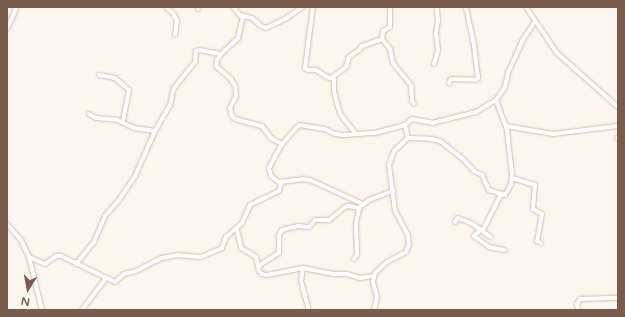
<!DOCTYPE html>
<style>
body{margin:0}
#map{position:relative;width:625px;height:317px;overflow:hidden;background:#fdf6ec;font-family:"Varela Round",sans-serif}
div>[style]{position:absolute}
.roads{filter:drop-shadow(0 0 1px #d1beb0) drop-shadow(0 0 1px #d1beb0)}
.minor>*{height:4px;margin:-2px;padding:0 2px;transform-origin:2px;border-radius:2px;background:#fff}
span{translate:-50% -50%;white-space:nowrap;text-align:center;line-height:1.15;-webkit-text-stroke:3.5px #fffaf3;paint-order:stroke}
.frame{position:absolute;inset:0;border:8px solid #7a5c4d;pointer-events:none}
.north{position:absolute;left:8px;top:269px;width:40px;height:40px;-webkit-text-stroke:3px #fffaf3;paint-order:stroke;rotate:191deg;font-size:11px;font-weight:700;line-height:16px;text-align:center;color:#7a5c4d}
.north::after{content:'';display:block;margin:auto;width:14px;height:18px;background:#7a5c4d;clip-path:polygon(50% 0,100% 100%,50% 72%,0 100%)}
</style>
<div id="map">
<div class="roads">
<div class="minor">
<div style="left:166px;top:7px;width:9px;rotate:41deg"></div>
<div style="left:173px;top:13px;width:9px;rotate:63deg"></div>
<div style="left:177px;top:21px;width:14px;rotate:98deg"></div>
<div style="left:233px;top:7px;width:11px;rotate:49deg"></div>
<div style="left:240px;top:15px;width:12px;rotate:14deg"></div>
<div style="left:252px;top:18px;width:12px;rotate:42deg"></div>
<div style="left:261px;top:26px;width:5px;rotate:22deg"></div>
<div style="left:266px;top:28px;width:21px;rotate:-25deg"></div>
<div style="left:285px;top:19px;width:22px;rotate:-34deg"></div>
<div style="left:313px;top:7px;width:62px;rotate:97.5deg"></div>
<div style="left:305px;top:68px;width:4px;rotate:34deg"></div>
<div style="left:308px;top:70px;width:8px"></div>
<div style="left:316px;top:70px;width:13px;rotate:32deg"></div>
<div style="left:327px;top:77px;width:7px;rotate:16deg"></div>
<div style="left:334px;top:79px;width:12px;rotate:90deg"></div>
<div style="left:334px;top:91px;width:16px;rotate:76deg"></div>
<div style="left:338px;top:107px;width:9px;rotate:69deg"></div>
<div style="left:341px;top:115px;width:24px;rotate:52deg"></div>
<div style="left:390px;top:7px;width:20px;rotate:90deg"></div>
<div style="left:390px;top:27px;width:8px;rotate:150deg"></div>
<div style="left:383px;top:31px;width:8px;rotate:97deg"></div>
<div style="left:382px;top:39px;width:13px;rotate:51deg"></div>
<div style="left:390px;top:49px;width:14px;rotate:78deg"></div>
<div style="left:393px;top:63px;width:28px;rotate:51deg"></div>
<div style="left:411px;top:85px;width:15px;rotate:86deg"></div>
<div style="left:412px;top:100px;width:4px;rotate:63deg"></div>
<div style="left:526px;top:7px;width:55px;rotate:56deg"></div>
<div style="left:557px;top:53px;width:81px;rotate:41.5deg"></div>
<div style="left:198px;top:9px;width:2px;rotate:-63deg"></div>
<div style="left:7px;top:29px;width:24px;rotate:-66deg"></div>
<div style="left:221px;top:54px;width:7px;rotate:124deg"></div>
<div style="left:217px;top:60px;width:6px;rotate:99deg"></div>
<div style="left:216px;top:66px;width:20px;rotate:41deg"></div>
<div style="left:231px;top:79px;width:8px;rotate:60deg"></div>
<div style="left:235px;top:86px;width:10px;rotate:84deg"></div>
<div style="left:236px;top:96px;width:13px;rotate:117deg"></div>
<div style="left:230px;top:108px;width:8px;rotate:76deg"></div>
<div style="left:232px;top:116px;width:4px;rotate:45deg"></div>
<div style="left:235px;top:119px;width:28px;rotate:15deg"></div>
<div style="left:262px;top:126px;width:15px;rotate:53deg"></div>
<div style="left:271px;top:138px;width:13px;rotate:29deg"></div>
<div style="left:434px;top:64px;width:15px;rotate:-74deg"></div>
<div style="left:438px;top:50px;width:17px;rotate:-97deg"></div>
<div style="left:436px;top:33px;width:12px;rotate:-81deg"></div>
<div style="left:438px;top:21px;width:12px;rotate:-95deg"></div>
<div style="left:99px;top:75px;width:16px;rotate:11deg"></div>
<div style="left:115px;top:78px;width:18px;rotate:41deg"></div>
<div style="left:129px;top:90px;width:33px;rotate:101deg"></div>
<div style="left:331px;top:78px;width:19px;rotate:-36deg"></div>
<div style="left:346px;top:67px;width:10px;rotate:-73deg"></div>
<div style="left:349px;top:57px;width:12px;rotate:-35deg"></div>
<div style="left:359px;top:50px;width:5px;rotate:-53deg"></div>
<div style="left:362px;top:46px;width:21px;rotate:-19deg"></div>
<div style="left:449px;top:83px;width:4px;rotate:-63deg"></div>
<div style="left:451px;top:79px;width:25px;rotate:2deg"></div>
<div style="left:476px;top:80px;width:3px;rotate:-45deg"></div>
<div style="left:478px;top:78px;width:33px;rotate:-97deg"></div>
<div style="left:474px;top:45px;width:39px;rotate:-102deg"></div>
<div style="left:89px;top:114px;width:8px;rotate:30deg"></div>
<div style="left:96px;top:118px;width:21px;rotate:5deg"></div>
<div style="left:117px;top:120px;width:19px;rotate:25deg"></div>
<div style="left:134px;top:128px;width:21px;rotate:8deg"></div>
<div style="left:405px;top:125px;width:13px;rotate:77deg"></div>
<div style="left:506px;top:126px;width:48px;rotate:9.7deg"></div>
<div style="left:553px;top:134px;width:65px;rotate:-7deg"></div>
<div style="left:617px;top:138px;width:1px;rotate:-45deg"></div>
<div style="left:512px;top:178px;width:24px;rotate:17deg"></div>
<div style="left:535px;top:185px;width:24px;rotate:95deg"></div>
<div style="left:533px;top:209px;width:10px;rotate:29deg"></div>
<div style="left:542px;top:214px;width:27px;rotate:100deg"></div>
<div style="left:537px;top:241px;width:4px;rotate:27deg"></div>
<div style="left:280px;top:182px;width:23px;rotate:-7deg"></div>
<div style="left:303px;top:179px;width:7px;rotate:8deg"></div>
<div style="left:310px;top:180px;width:58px;rotate:24.4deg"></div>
<div style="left:455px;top:222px;width:5px;rotate:-53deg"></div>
<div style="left:458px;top:218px;width:14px;rotate:21deg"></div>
<div style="left:471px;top:223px;width:24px;rotate:35deg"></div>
<div style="left:7px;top:224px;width:21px;rotate:49deg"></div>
<div style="left:21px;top:240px;width:19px;rotate:65deg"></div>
<div style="left:29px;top:257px;width:55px;rotate:76.2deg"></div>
<div style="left:481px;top:229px;width:10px;rotate:135deg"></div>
<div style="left:474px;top:236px;width:19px;rotate:36deg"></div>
<div style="left:489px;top:247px;width:16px;rotate:11deg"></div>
<div style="left:237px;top:230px;width:18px;rotate:77deg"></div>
<div style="left:241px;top:248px;width:17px;rotate:31deg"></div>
<div style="left:256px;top:257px;width:14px;rotate:78deg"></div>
<div style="left:259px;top:271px;width:4px;rotate:45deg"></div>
<div style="left:262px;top:274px;width:5px;rotate:11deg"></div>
<div style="left:267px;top:275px;width:37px;rotate:-11deg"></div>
<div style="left:303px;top:268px;width:31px;rotate:11deg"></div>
<div style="left:333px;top:274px;width:14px"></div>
<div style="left:347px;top:274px;width:14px;rotate:17deg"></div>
<div style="left:360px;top:278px;width:14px;rotate:-8deg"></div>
<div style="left:483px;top:230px;width:39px;rotate:-63deg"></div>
<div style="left:29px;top:257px;width:17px;rotate:24deg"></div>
<div style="left:45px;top:264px;width:14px;rotate:-36deg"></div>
<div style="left:56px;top:256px;width:5px"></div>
<div style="left:61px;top:256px;width:60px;rotate:25.7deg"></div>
<div style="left:115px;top:282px;width:12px;rotate:-42deg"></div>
<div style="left:124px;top:274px;width:12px;rotate:-14deg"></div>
<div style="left:136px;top:271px;width:29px;rotate:-27deg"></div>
<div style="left:162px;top:258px;width:15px;rotate:-11deg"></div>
<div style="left:177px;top:255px;width:24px;rotate:5deg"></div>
<div style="left:201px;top:257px;width:23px;rotate:-23deg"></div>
<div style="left:222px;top:248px;width:12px;rotate:-70deg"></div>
<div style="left:226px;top:237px;width:21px;rotate:-41deg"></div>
<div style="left:242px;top:223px;width:20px;rotate:-66deg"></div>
<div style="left:250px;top:205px;width:32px;rotate:-26deg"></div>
<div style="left:279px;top:191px;width:7px;rotate:-74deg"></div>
<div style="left:281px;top:184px;width:13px;rotate:-141deg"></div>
<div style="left:271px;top:176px;width:8px;rotate:-104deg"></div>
<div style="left:269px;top:168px;width:27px;rotate:-62deg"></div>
<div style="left:282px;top:144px;width:25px;rotate:-48deg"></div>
<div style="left:299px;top:125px;width:26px;rotate:9deg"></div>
<div style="left:325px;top:129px;width:11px;rotate:27deg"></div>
<div style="left:335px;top:134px;width:9px;rotate:6deg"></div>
<div style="left:344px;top:135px;width:31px;rotate:-4deg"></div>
<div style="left:375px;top:133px;width:31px;rotate:-15deg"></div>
<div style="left:405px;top:125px;width:9px;rotate:-41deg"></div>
<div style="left:412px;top:119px;width:20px;rotate:11deg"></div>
<div style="left:432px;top:123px;width:45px;rotate:-14deg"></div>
<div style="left:476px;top:112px;width:23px;rotate:-31deg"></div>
<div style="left:354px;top:259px;width:6px;rotate:-59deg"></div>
<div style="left:357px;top:254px;width:30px;rotate:-92deg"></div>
<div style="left:356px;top:224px;width:16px;rotate:-79deg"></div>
<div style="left:76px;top:264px;width:28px;rotate:-51deg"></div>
<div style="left:94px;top:242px;width:28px;rotate:-67deg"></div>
<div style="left:105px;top:216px;width:21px;rotate:-49deg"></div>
<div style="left:119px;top:200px;width:29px;rotate:-56deg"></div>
<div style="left:135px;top:176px;width:49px;rotate:-66deg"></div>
<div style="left:155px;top:131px;width:30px;rotate:-60deg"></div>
<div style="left:170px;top:105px;width:17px;rotate:-77deg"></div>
<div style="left:174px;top:88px;width:33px;rotate:-51deg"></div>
<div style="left:195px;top:62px;width:11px;rotate:-85deg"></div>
<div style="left:196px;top:51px;width:4px;rotate:-14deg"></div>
<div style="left:200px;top:50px;width:21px;rotate:11deg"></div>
<div style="left:221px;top:54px;width:23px;rotate:-43deg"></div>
<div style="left:238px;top:38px;width:22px;rotate:-77deg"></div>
<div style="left:258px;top:266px;width:25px;rotate:-32deg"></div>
<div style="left:279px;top:253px;width:18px;rotate:-90deg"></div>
<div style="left:279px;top:235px;width:6px;rotate:-59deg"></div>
<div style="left:282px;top:230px;width:16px;rotate:-14deg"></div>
<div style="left:298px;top:226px;width:11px;rotate:5deg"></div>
<div style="left:309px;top:227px;width:9px;rotate:-49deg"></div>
<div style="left:315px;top:220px;width:14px"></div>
<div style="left:329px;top:220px;width:21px;rotate:-39deg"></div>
<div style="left:345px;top:207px;width:3px;rotate:-18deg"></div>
<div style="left:348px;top:206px;width:11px;rotate:10deg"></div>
<div style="left:359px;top:208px;width:13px;rotate:-39deg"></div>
<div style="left:369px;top:200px;width:26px;rotate:-21deg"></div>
<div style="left:303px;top:268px;width:13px;rotate:99deg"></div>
<div style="left:301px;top:281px;width:30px;rotate:75deg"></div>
<div style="left:82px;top:310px;width:40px;rotate:-53deg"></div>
<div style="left:374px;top:310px;width:13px;rotate:-77deg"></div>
<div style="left:377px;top:297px;width:16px;rotate:-105deg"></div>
<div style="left:373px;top:282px;width:9px;rotate:-77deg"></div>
<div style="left:375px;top:273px;width:16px;rotate:-43deg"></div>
<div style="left:387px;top:262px;width:21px;rotate:-28deg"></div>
<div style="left:406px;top:252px;width:8px;rotate:-67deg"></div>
<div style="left:409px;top:245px;width:10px;rotate:-96deg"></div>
<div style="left:408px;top:235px;width:27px;rotate:-118deg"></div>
<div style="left:395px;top:211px;width:46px;rotate:-97.4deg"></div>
<div style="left:389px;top:165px;width:15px;rotate:-70deg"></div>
<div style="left:394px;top:151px;width:19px;rotate:-43deg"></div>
<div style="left:408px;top:138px;width:23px;rotate:2deg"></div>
<div style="left:431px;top:139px;width:9px;rotate:13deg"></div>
<div style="left:440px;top:141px;width:29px;rotate:38deg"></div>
<div style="left:463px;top:159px;width:16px;rotate:47deg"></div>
<div style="left:474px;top:171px;width:9px;rotate:27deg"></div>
<div style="left:482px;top:175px;width:17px;rotate:65deg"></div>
<div style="left:489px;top:190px;width:17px;rotate:17deg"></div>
<div style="left:505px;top:195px;width:13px;rotate:-61deg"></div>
<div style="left:511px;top:184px;width:10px;rotate:-84deg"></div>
<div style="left:512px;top:174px;width:44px;rotate:-96.5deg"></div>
<div style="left:507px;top:130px;width:32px;rotate:-110deg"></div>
<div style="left:496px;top:100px;width:16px;rotate:-55deg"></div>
<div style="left:505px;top:87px;width:14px;rotate:-78deg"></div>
<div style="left:508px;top:73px;width:35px;rotate:-66deg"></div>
<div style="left:522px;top:41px;width:23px;rotate:-56deg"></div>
<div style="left:578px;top:310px;width:6px;rotate:-99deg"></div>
<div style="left:577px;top:304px;width:6px;rotate:-59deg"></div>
<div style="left:580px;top:299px;width:38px;rotate:-2deg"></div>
</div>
</div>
<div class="frame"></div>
<div class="north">N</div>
</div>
